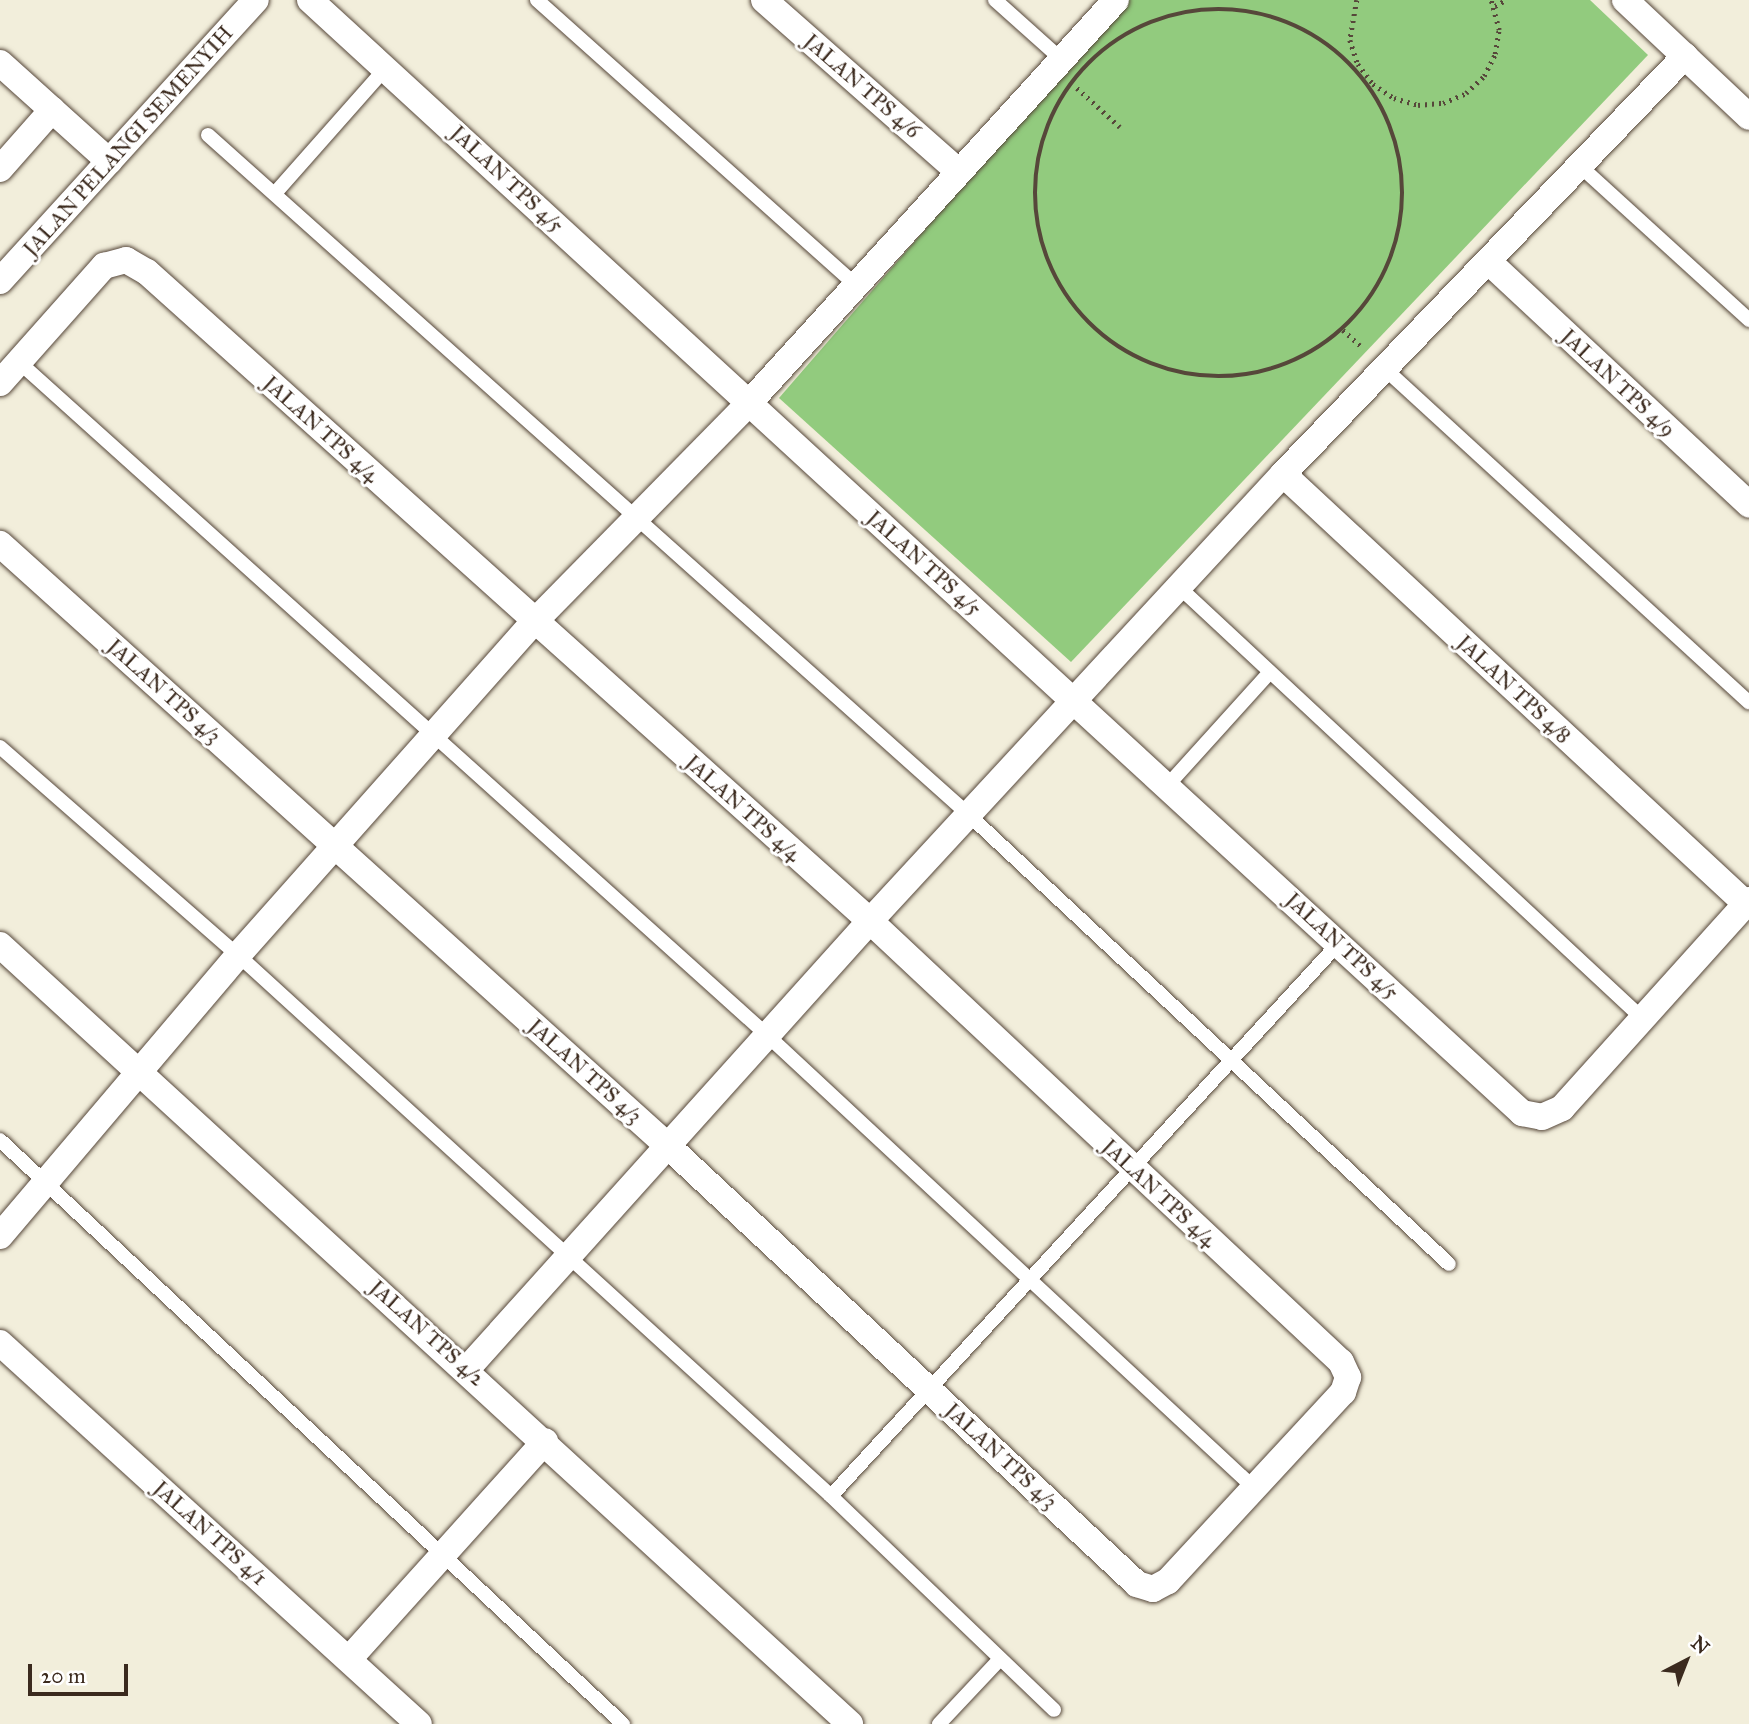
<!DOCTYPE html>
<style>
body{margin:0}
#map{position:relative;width:1749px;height:1724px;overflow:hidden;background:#f2eedb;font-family:"IM FELL Great Primer",serif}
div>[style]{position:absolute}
.green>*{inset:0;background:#92cb7e}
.path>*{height:4.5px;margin-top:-2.25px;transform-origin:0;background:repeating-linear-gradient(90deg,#56473a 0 2px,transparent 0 7px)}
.path>.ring{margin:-2.25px;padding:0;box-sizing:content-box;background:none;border:4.5px solid #56473a;border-radius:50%}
.roads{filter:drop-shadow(0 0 2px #56473a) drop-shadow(0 0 2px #56473a)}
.service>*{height:14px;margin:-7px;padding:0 7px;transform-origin:7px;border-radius:7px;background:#fff}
.minor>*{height:26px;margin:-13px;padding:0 13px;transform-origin:13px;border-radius:13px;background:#fff}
span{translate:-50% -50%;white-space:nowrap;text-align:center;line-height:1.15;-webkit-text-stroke:6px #fff;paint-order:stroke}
.street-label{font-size:21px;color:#3b2a1e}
.north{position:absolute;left:1651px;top:1626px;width:70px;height:70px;-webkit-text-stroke:5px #fff;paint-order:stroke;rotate:42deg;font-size:19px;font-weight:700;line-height:28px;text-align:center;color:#3b2a1e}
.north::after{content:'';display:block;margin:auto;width:24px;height:32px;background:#3b2a1e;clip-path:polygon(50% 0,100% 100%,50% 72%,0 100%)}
.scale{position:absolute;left:28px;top:1664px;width:100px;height:32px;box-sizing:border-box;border:4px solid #3b2a1e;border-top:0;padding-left:9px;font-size:21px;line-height:24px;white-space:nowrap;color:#3b2a1e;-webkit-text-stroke:5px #fff;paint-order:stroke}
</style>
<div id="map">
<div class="green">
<div style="clip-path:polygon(1124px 0,1590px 0,1648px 55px,1071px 662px,779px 398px)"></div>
</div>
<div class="path">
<div style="left:1357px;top:0;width:41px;rotate:99.9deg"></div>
<div style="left:1350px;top:40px;width:25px;rotate:72deg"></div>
<div style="left:1358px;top:64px;width:25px;rotate:53deg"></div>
<div style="left:1373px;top:84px;width:25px;rotate:34deg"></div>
<div style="left:1394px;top:98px;width:25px;rotate:16deg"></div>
<div style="left:1418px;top:105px;width:25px;rotate:-5deg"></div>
<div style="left:1443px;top:103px;width:25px;rotate:-23deg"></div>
<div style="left:1466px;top:93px;width:25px;rotate:-43deg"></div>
<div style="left:1484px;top:76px;width:25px;rotate:-63deg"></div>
<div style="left:1495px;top:54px;width:24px;rotate:-81deg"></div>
<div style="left:1499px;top:30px;width:31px;rotate:-105deg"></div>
<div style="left:1495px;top:6px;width:13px;rotate:-29deg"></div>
<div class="ring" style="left:1035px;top:9px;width:363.5px;height:363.5px"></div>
<div style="left:1077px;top:88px;width:58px;rotate:42.2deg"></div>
<div style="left:1343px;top:330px;width:27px;rotate:42deg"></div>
</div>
<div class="roads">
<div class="service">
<div style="left:537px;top:0;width:428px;rotate:41.8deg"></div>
<div style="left:995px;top:0;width:90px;rotate:41.8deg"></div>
<div style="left:208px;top:135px;width:1021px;rotate:41.78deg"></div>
<div style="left:969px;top:815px;width:657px;rotate:43.09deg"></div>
<div style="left:1580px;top:166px;width:229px;rotate:42.3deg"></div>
<div style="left:277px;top:191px;width:164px;rotate:-48.5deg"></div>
<div style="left:19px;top:362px;width:1008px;rotate:41.98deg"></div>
<div style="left:768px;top:1036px;width:664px;rotate:42.92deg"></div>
<div style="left:1384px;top:368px;width:495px;rotate:42.5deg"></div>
<div style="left:1179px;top:587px;width:633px;rotate:42.95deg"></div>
<div style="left:0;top:747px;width:316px;rotate:41.2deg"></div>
<div style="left:238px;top:955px;width:803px;rotate:42.37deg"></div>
<div style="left:831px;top:1496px;width:309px;rotate:43.8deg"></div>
<div style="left:1167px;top:786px;width:152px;rotate:-47.9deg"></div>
<div style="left:0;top:1140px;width:854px;rotate:43.15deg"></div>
<div style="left:831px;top:1496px;width:751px;rotate:-47.43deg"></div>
<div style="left:939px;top:1724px;width:89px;rotate:-46.8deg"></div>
</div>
<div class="minor">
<div style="left:310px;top:0;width:1646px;rotate:42.56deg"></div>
<div style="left:1522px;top:1113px;width:20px;rotate:11deg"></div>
<div style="left:1542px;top:1117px;width:22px;rotate:-24deg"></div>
<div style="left:1562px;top:1108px;width:280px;rotate:-48deg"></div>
<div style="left:764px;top:0;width:260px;rotate:41.4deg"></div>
<div style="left:1625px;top:0;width:170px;rotate:43.3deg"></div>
<div style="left:0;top:63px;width:147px;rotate:42deg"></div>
<div style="left:0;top:169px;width:79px;rotate:-48.6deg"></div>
<div style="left:1488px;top:261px;width:357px;rotate:43deg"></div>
<div style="left:0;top:281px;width:380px;rotate:-47.7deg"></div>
<div style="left:0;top:383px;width:157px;rotate:-48.4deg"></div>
<div style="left:104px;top:266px;width:23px;rotate:-15deg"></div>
<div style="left:126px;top:260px;width:24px;rotate:30deg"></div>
<div style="left:147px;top:272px;width:972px;rotate:41.91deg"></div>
<div style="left:870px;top:921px;width:645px;rotate:43.12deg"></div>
<div style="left:1341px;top:1362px;width:17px;rotate:65deg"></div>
<div style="left:1348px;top:1377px;width:16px;rotate:108deg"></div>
<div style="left:1343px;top:1392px;width:258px;rotate:132.8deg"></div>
<div style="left:1168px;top:1581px;width:17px;rotate:152deg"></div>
<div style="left:1153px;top:1589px;width:17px;rotate:-163deg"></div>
<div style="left:1137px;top:1584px;width:640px;rotate:-136.96deg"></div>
<div style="left:669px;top:1147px;width:901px;rotate:-137.97deg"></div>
<div style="left:1283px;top:474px;width:632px;rotate:42.88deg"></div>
<div style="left:0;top:945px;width:1153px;rotate:42.5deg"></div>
<div style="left:0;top:1236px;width:368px;rotate:-49.7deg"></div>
<div style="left:238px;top:955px;width:447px;rotate:-48.4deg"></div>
<div style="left:535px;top:621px;width:304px;rotate:-45.5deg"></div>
<div style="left:748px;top:404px;width:546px;rotate:-47.67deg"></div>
<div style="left:0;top:1343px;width:566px;rotate:42.28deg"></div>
<div style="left:467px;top:1369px;width:603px;rotate:-48.03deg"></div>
<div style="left:870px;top:921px;width:609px;rotate:-47.26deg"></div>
<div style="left:1283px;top:474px;width:580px;rotate:-46.12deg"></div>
<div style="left:349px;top:1659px;width:293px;rotate:-48deg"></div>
</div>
</div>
<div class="street-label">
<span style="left:862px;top:86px;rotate:41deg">JALAN TPS 4/6</span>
<span style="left:128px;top:141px;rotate:-48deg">JALAN PELANGI SEMENYIH</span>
<span style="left:507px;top:179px;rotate:43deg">JALAN TPS 4/5</span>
<span style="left:1618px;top:383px;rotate:43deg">JALAN TPS 4/9</span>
<span style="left:321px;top:429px;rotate:42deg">JALAN TPS 4/4</span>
<span style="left:924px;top:563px;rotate:42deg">JALAN TPS 4/5</span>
<span style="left:1514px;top:689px;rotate:43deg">JALAN TPS 4/8</span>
<span style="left:164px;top:691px;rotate:42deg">JALAN TPS 4/3</span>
<span style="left:743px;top:808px;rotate:42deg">JALAN TPS 4/4</span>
<span style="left:1342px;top:946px;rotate:43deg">JALAN TPS 4/5</span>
<span style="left:585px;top:1071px;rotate:42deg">JALAN TPS 4/3</span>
<span style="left:1159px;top:1193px;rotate:43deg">JALAN TPS 4/4</span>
<span style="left:427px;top:1333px;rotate:42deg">JALAN TPS 4/2</span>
<span style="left:1001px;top:1456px;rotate:43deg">JALAN TPS 4/3</span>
<span style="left:210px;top:1533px;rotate:42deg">JALAN TPS 4/1</span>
</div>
<div class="north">N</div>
<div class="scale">20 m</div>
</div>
